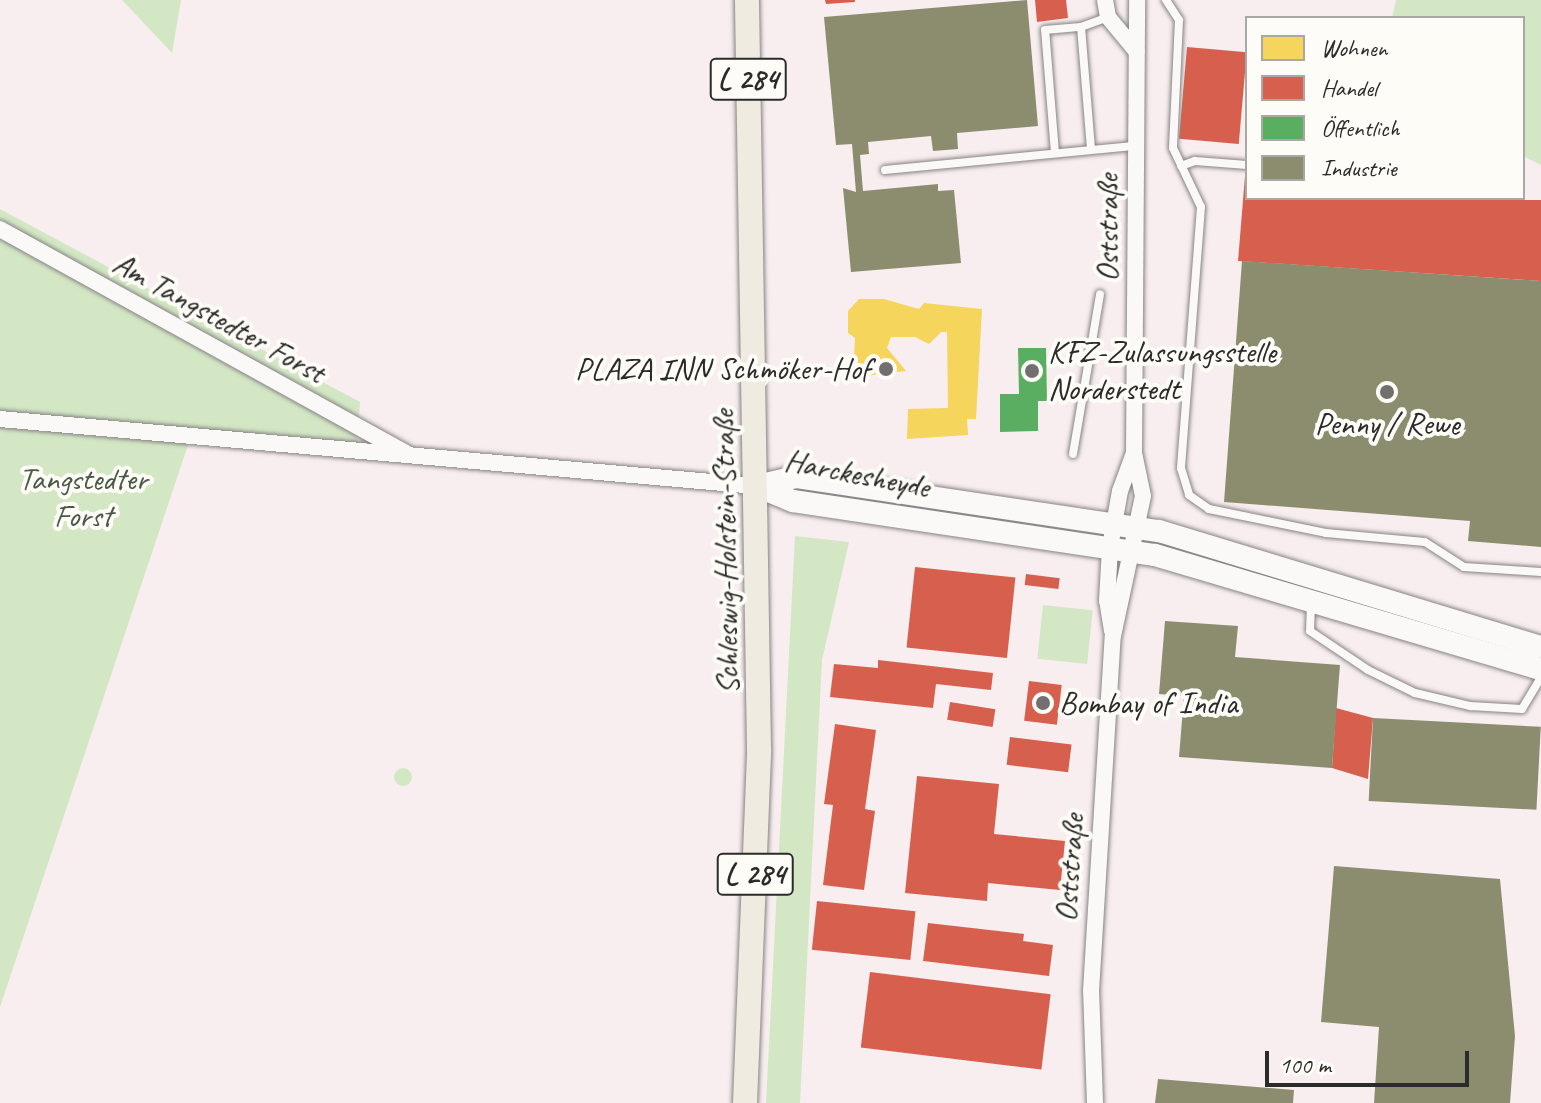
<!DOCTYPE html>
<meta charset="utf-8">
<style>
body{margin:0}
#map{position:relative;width:1541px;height:1103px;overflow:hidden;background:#f8eef0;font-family:Caveat,sans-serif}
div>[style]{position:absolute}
.green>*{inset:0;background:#d3e7c4;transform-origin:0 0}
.round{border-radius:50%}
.homes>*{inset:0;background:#f6d55c}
.shops>*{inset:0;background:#d6604d;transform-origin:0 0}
.public>*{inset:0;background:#5aae61}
.industry>*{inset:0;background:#8c8c6e;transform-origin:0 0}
.roads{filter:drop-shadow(0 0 2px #878384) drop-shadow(0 0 2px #878384)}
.lane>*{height:8px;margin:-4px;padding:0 4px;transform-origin:4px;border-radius:4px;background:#fbf9f8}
.street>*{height:16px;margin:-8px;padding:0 8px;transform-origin:8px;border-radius:8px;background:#fbf9f8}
.secondary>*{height:22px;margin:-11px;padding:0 11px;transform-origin:11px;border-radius:11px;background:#fbf9f8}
.primary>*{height:24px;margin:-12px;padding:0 12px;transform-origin:12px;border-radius:12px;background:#f0ebe1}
.dots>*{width:22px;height:22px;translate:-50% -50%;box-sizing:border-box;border:4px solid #fdfcf7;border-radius:50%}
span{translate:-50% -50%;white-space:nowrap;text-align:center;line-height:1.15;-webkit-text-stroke:8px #fdfcf7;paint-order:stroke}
.shield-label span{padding:2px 6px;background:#fdfcf7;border:2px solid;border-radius:6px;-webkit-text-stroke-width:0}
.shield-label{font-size:30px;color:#2b2b2b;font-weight:700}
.street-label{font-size:32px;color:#2b2b2b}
.poi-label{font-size:32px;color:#2b2b2b}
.left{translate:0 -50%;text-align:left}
.right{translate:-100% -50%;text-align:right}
.park-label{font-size:32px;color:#4d5948}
.legend{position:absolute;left:1245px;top:16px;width:280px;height:184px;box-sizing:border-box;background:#fdfcf7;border:2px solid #a9a8a5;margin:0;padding:10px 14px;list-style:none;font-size:24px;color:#2b2b2b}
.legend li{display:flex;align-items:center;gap:16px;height:40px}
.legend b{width:40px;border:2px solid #a9a8a5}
.scale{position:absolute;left:1265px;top:1051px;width:204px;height:36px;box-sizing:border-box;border:4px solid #2b2b2b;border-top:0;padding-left:10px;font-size:24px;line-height:28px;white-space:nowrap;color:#2b2b2b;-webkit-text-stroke:6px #fdfcf7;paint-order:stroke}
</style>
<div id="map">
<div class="green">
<div style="clip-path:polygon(122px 0,181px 0,172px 53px)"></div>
<div style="clip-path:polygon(1396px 0,1541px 0,1541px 165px,1523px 156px,1523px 18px,1392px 18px)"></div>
<div style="clip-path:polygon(0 209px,360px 402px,357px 445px,189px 442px,0 1007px)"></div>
<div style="clip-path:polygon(797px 488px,1079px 530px,796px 496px)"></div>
<div style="clip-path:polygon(795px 536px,849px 542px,822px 660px,800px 1103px,766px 1103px)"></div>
<div style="left:1043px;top:605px;width:50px;height:54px;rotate:6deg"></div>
<div class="round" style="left:394px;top:768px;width:18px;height:18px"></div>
</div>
<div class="homes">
<div style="clip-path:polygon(859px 299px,884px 299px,919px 309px,924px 303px,982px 309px,976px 419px,967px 419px,968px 435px,907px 439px,908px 409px,948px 408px,947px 332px,941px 332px,929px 344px,915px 337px,891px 337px,887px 348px,906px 371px,872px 375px,854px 359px,855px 338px,848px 333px,848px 311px)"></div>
</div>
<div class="shops">
<div style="clip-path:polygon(825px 0,855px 0,855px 2px,826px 4px)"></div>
<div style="clip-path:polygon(1035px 0,1066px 0,1068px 18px,1037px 22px)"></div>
<div style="left:1187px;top:47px;width:60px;height:92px;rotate:5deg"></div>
<div style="clip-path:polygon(1245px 176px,1247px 198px,1541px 200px,1541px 281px,1238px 261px)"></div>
<div style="left:915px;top:567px;width:101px;height:81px;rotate:6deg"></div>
<div style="left:1026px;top:574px;width:34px;height:11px;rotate:7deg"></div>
<div style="clip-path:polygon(878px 660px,993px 673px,991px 690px,936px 684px,933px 708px,830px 697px,834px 664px,878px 668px)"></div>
<div style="left:1029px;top:681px;width:33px;height:40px;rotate:7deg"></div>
<div style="left:950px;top:702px;width:46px;height:18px;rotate:9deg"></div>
<div style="clip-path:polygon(1336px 708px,1373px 718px,1368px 779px,1332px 768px)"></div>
<div style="clip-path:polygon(835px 724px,876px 730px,865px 809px,875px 811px,864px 890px,823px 885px,833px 805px,824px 804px)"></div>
<div style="left:1010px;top:737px;width:62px;height:28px;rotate:7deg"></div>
<div style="clip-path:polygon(917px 776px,999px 784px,994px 834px,1065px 841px,1060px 890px,988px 883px,987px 901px,905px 893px)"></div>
<div style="left:817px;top:901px;width:99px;height:49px;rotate:6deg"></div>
<div style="clip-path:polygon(928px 923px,1024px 934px,1023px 941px,1053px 945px,1049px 976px,923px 961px)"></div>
<div style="left:870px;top:972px;width:182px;height:76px;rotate:7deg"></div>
</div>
<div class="public">
<div style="clip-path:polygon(1018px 348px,1046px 348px,1047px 401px,1038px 401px,1038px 431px,1000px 432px,1000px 394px,1019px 394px)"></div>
</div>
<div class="industry">
<div style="clip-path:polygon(1027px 0,1038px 126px,957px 133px,958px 149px,933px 151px,931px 136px,868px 142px,869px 154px,860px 155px,863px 191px,938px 184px,938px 191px,954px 190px,961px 263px,851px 272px,843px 188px,856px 192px,852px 144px,836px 145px,824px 17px)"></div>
<div style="clip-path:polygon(1242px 261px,1541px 281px,1541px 547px,1468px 541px,1470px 521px,1224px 502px)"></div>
<div style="clip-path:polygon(1165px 621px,1238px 626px,1235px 657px,1340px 665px,1332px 768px,1179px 757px,1184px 696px,1159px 694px)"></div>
<div style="left:1373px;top:718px;width:168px;height:83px;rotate:3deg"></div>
<div style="clip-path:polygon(1334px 866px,1500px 879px,1515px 1036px,1510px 1103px,1374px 1103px,1379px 1027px,1321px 1022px)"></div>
<div style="clip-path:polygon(1158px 1079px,1294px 1090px,1293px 1103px,1155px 1103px)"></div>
</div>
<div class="roads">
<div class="lane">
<div style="left:1166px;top:0;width:24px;rotate:57deg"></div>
<div style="left:1179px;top:20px;width:128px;rotate:92.7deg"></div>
<div style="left:1173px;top:148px;width:65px;rotate:64.6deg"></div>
<div style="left:1201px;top:207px;width:262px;rotate:94.4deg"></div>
<div style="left:1181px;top:468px;width:28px;rotate:73deg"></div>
<div style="left:1189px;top:495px;width:24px;rotate:35deg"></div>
<div style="left:1209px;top:509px;width:119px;rotate:11.6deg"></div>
<div style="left:1326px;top:533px;width:99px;rotate:5.2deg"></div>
<div style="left:1425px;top:542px;width:46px;rotate:32.7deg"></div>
<div style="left:1464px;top:567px;width:77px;rotate:3.7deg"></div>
<div style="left:1081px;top:27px;width:29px;rotate:-20deg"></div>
<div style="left:1055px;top:153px;width:123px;rotate:-94.6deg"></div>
<div style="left:1045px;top:30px;width:36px;rotate:-5deg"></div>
<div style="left:1081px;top:27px;width:122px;rotate:85.3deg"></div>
<div style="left:1181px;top:166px;width:15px;rotate:-20deg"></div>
<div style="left:1195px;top:161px;width:52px;rotate:4.4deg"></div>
<div style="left:885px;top:170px;width:252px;rotate:-5.5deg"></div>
<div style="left:1073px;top:454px;width:162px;rotate:-80.4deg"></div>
<div style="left:1311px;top:603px;width:28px;rotate:92deg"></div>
<div style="left:1310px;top:631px;width:70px;rotate:33.9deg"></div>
<div style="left:1368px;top:670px;width:52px;rotate:26.1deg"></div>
<div style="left:1415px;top:693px;width:57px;rotate:13.3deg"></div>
<div style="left:1470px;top:706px;width:52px;rotate:3.3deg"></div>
<div style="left:1522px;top:709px;width:37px;rotate:-59deg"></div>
</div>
<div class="street">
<div style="left:1105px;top:0;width:17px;rotate:80deg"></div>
<div style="left:1108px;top:17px;width:45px;rotate:50.4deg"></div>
<div style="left:0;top:229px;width:463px;rotate:28.9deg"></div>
<div style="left:0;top:419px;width:760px;rotate:5.06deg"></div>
<div style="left:1112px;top:631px;width:30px;rotate:-99deg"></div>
<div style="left:1107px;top:601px;width:54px;rotate:-86.8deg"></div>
<div style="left:1110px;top:547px;width:57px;rotate:-79.9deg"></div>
<div style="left:1120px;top:491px;width:40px;rotate:-69.8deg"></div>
<div style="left:1095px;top:1103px;width:112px;rotate:-92deg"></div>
<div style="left:1091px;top:991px;width:356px;rotate:-86.5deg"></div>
<div style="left:1113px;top:636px;width:143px;rotate:-77.9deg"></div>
<div style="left:1143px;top:496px;width:44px;rotate:-101.8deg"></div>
<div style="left:1134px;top:453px;width:453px;rotate:-89.6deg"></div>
</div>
<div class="secondary">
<div style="left:757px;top:486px;width:39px;rotate:23deg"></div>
<div style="left:793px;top:501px;width:366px;rotate:8.5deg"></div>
<div style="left:1155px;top:555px;width:402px;rotate:16.5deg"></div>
<div style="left:757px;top:486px;width:40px;rotate:-13deg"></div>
<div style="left:796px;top:477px;width:367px;rotate:8.5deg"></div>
<div style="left:1159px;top:531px;width:399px;rotate:16.9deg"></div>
</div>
<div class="primary">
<div style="left:745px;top:1103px;width:354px;rotate:-87.7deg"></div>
<div style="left:759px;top:749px;width:749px;rotate:-90.92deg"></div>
</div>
</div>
<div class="dots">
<div style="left:886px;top:369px;background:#736f70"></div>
<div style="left:1032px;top:371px;background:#736f70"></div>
<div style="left:1387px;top:392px;background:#736f70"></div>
<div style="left:1043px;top:703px;background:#736f70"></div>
</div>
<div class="shield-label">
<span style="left:748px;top:79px">L 284</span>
<span style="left:755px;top:874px">L 284</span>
</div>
<div class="street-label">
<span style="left:1108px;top:228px;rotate:-90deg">Oststraße</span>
<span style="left:219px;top:318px;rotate:29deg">Am Tangstedter Forst</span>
<span style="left:857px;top:474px;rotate:11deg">Harckesheyde</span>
<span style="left:726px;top:552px;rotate:-91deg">Schleswig-Holstein-Straße</span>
<span style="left:1070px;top:868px;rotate:-86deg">Oststraße</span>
</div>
<div class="poi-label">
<span class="left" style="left:1048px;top:371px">KFZ-Zulassungsstelle<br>Norderstedt</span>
<span class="right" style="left:870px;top:369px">PLAZA INN Schmöker-Hof</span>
<span style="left:1387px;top:424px">Penny / Rewe</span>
<span class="left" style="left:1059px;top:703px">Bombay of India</span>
</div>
<div class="park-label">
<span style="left:83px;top:498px">Tangstedter<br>Forst</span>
</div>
<ul class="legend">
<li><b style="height:22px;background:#f6d55c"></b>Wohnen</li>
<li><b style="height:22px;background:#d6604d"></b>Handel</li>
<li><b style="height:22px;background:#5aae61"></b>Öffentlich</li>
<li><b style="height:22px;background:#8c8c6e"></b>Industrie</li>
</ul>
<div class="scale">100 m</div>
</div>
